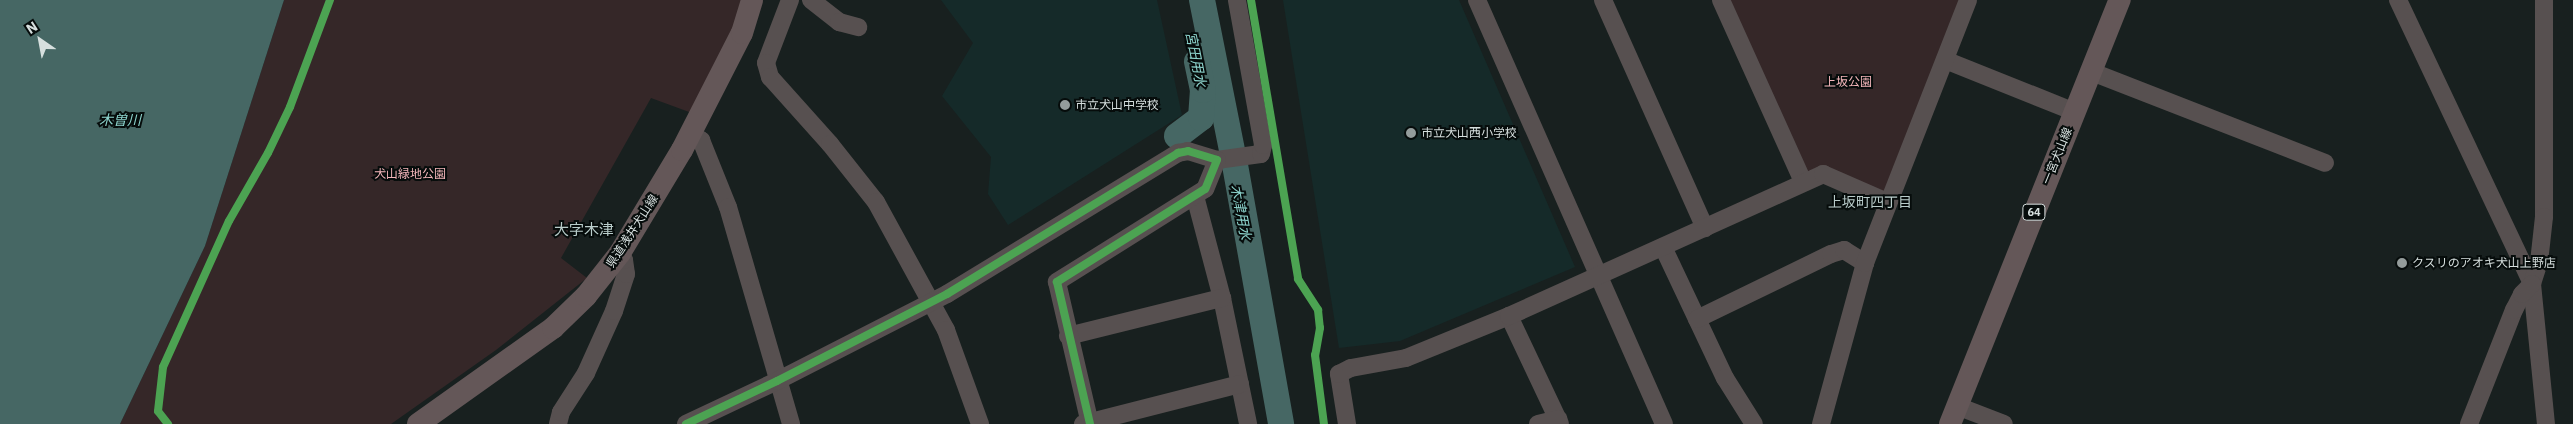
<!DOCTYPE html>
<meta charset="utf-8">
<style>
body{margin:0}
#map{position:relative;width:2573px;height:424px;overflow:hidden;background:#18201f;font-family:"IBM Plex Sans","Noto Sans JP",sans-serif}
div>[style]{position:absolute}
.built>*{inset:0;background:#152a29}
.green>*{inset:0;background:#352728}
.water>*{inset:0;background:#466764}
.river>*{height:26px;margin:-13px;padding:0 13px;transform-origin:13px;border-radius:13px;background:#466764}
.minor>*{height:18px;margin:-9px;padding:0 9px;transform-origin:9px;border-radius:9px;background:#575050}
.major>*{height:22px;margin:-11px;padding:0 11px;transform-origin:11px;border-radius:11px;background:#645758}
.cycleway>*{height:8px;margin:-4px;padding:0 4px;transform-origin:4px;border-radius:4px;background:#4ca352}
.dots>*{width:14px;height:14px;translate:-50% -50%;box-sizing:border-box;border:2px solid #060c0b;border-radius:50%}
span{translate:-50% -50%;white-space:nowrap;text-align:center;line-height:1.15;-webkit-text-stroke:4px #060c0b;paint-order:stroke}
.shield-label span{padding:1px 4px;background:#060c0b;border:1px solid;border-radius:4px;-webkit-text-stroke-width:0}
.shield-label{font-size:11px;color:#d6dfde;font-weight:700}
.park-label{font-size:12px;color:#f2b5b9}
.poi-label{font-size:12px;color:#d6dfde}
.left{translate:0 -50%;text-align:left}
.street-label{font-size:12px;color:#d6dfde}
.water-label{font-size:14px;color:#8dd4cd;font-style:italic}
.neighbourhood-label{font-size:14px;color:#b9ccca}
.quarter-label{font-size:15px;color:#b9ccca}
.north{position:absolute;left:15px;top:15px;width:50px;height:50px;-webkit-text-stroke:4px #060c0b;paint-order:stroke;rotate:327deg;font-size:14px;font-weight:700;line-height:20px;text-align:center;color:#d6dfde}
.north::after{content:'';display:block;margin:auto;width:18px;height:22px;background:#d6dfde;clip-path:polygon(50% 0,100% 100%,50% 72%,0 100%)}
</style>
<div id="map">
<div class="built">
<div style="clip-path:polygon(941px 0,1157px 0,1182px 115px,1008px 225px,988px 194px,991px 157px,942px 96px,973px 43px)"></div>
<div style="clip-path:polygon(1283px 0,1459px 0,1575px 267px,1400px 341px,1339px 348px)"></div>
</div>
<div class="green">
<div style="clip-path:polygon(284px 0,752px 0,700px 116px,651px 98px,561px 258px,587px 278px,496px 350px,391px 424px,120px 424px,205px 246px)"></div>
<div style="clip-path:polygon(1721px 0,1968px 0,1887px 202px,1823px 174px,1803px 182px)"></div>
</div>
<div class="water">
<div style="clip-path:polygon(0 0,284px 0,205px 246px,120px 424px,0 424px)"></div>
</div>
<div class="river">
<div style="left:1202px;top:0;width:168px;rotate:78.7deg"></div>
<div style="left:1235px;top:165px;width:263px;rotate:79.9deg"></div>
<div style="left:1177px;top:136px;width:30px;rotate:-37deg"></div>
<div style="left:1201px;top:118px;width:28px;rotate:-86deg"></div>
<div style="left:1203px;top:90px;width:29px;rotate:-102deg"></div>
</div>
<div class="minor">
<div style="left:790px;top:0;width:67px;rotate:110.9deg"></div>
<div style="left:766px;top:63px;width:15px;rotate:74deg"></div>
<div style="left:770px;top:77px;width:90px;rotate:48.2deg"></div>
<div style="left:830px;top:144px;width:74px;rotate:51.6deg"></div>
<div style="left:876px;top:202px;width:146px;rotate:61.3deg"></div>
<div style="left:946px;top:330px;width:100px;rotate:70.1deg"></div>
<div style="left:811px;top:0;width:36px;rotate:38deg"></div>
<div style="left:839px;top:22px;width:20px;rotate:15deg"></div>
<div style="left:1477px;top:0;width:463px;rotate:66.2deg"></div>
<div style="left:1603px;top:0;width:250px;rotate:65.9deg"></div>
<div style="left:1721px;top:0;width:200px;rotate:65.7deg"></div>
<div style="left:2398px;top:0;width:314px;rotate:64.7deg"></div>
<div style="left:2544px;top:0;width:217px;rotate:90deg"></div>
<div style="left:2544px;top:217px;width:45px;rotate:96.3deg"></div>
<div style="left:2539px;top:262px;width:23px;rotate:108deg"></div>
<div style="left:2532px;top:284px;width:141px;rotate:84.3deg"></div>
<div style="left:1945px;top:60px;width:140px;rotate:21.8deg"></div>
<div style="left:2092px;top:72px;width:250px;rotate:21.3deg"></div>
<div style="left:690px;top:134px;width:13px;rotate:29deg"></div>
<div style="left:701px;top:140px;width:72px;rotate:68.1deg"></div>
<div style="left:728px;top:207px;width:226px;rotate:73.8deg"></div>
<div style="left:1217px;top:160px;width:44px;rotate:-7.8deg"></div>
<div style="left:1261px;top:154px;width:9px;rotate:-77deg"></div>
<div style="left:1263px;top:145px;width:147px;rotate:-100.2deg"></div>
<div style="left:1195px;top:196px;width:106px;rotate:75.2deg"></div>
<div style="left:1222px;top:298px;width:129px;rotate:78.3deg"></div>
<div style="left:1663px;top:247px;width:145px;rotate:64.7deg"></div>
<div style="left:1725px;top:378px;width:54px;rotate:57.8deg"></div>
<div style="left:1509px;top:316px;width:119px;rotate:64.7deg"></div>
<div style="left:1697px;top:319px;width:149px;rotate:-25.9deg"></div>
<div style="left:1831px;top:254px;width:14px;rotate:-17deg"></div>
<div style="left:1844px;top:250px;width:25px;rotate:32deg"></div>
<div style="left:1068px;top:336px;width:159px;rotate:-13.9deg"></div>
<div style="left:1957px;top:406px;width:50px;rotate:21deg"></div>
<div style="left:558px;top:424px;width:12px;rotate:-76deg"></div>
<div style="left:561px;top:412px;width:46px;rotate:-57.3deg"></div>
<div style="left:586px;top:373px;width:68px;rotate:-65.7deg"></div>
<div style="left:614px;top:311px;width:39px;rotate:-72deg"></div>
<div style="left:626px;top:274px;width:14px;rotate:-98deg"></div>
<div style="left:624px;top:260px;width:8px;rotate:-120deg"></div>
<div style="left:686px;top:424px;width:101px;rotate:-25.3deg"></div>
<div style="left:777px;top:381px;width:191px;rotate:-27.1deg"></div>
<div style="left:947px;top:294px;width:271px;rotate:-31.4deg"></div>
<div style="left:1178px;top:153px;width:10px;rotate:-11deg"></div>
<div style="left:1188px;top:151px;width:30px;rotate:17deg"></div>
<div style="left:1217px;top:160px;width:31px;rotate:112deg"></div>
<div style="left:1205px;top:189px;width:175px;rotate:147.9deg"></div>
<div style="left:1057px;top:282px;width:146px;rotate:76.9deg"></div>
<div style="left:1083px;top:424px;width:162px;rotate:-14.3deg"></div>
<div style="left:1347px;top:424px;width:51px;rotate:-99.1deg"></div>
<div style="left:1339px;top:374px;width:13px;rotate:-27deg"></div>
<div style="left:1351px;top:368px;width:56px;rotate:-10.3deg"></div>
<div style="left:1406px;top:358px;width:111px;rotate:-22.2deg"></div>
<div style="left:1509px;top:316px;width:345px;rotate:-24.3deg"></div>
<div style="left:1823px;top:174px;width:70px;rotate:23.6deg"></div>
<div style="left:1538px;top:424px;width:21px;rotate:-14deg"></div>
<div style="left:1821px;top:424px;width:167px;rotate:-74.7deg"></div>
<div style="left:1865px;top:263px;width:282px;rotate:-68.6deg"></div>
<div style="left:2469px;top:424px;width:123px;rotate:-68.5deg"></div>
<div style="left:2514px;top:310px;width:18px;rotate:-63deg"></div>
<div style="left:2522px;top:294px;width:14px;rotate:-45deg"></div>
</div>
<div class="major">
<div style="left:418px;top:424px;width:166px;rotate:-35.4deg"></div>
<div style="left:553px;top:328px;width:46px;rotate:-44.1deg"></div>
<div style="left:586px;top:296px;width:55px;rotate:-51.7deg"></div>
<div style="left:620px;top:253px;width:120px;rotate:-59deg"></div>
<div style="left:682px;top:150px;width:131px;rotate:-62.9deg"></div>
<div style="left:742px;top:33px;width:34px;rotate:-73deg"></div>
<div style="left:1950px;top:424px;width:457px;rotate:-68.2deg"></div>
</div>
<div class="cycleway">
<div style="left:1251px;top:0;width:283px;rotate:80.4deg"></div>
<div style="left:1298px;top:279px;width:37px;rotate:57deg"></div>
<div style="left:1318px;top:310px;width:18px;rotate:84deg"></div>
<div style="left:1320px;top:328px;width:27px;rotate:100deg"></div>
<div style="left:1315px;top:355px;width:70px;rotate:82.6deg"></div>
<div style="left:168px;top:424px;width:16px;rotate:-128deg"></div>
<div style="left:158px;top:411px;width:44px;rotate:-83.5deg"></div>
<div style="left:163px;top:367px;width:160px;rotate:-65.7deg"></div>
<div style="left:229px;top:221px;width:78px;rotate:-60.2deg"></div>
<div style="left:268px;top:153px;width:51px;rotate:-64.4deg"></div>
<div style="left:290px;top:107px;width:114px;rotate:-69.5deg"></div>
<div style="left:686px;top:424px;width:101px;rotate:-25.3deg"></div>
<div style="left:777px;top:381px;width:191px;rotate:-27.1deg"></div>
<div style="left:947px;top:294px;width:271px;rotate:-31.4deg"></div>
<div style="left:1178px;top:153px;width:10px;rotate:-11deg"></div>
<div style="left:1188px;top:151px;width:30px;rotate:17deg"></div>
<div style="left:1217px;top:160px;width:31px;rotate:112deg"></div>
<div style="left:1205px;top:189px;width:175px;rotate:147.9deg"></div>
<div style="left:1057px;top:282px;width:146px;rotate:76.9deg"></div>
</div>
<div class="dots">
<div style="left:1065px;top:105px;background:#949c9b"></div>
<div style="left:1411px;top:133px;background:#949c9b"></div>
<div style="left:2402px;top:263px;background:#949c9b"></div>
</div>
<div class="shield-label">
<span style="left:2034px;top:212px">64</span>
</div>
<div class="park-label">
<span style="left:1848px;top:82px">上坂公園</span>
<span style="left:410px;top:174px">犬山緑地公園</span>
</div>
<div class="poi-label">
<span class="left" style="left:1075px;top:105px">市立犬山中学校</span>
<span class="left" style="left:1421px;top:133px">市立犬山西小学校</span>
<span class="left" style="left:2412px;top:263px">クスリのアオキ犬山上野店</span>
</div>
<div class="street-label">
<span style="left:2057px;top:156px;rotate:-68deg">一宮犬山線</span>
<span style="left:632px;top:231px;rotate:-57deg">県道浅井犬山線</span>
</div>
<div class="water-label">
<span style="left:1196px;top:59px;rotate:79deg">宮田用水</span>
<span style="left:120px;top:120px">木曽川</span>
<span style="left:1241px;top:212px;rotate:79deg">木津用水</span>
</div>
<div class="neighbourhood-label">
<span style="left:1870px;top:202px">上坂町四丁目</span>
</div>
<div class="quarter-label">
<span style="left:584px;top:230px">大字木津</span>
</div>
<div class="north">N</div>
</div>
